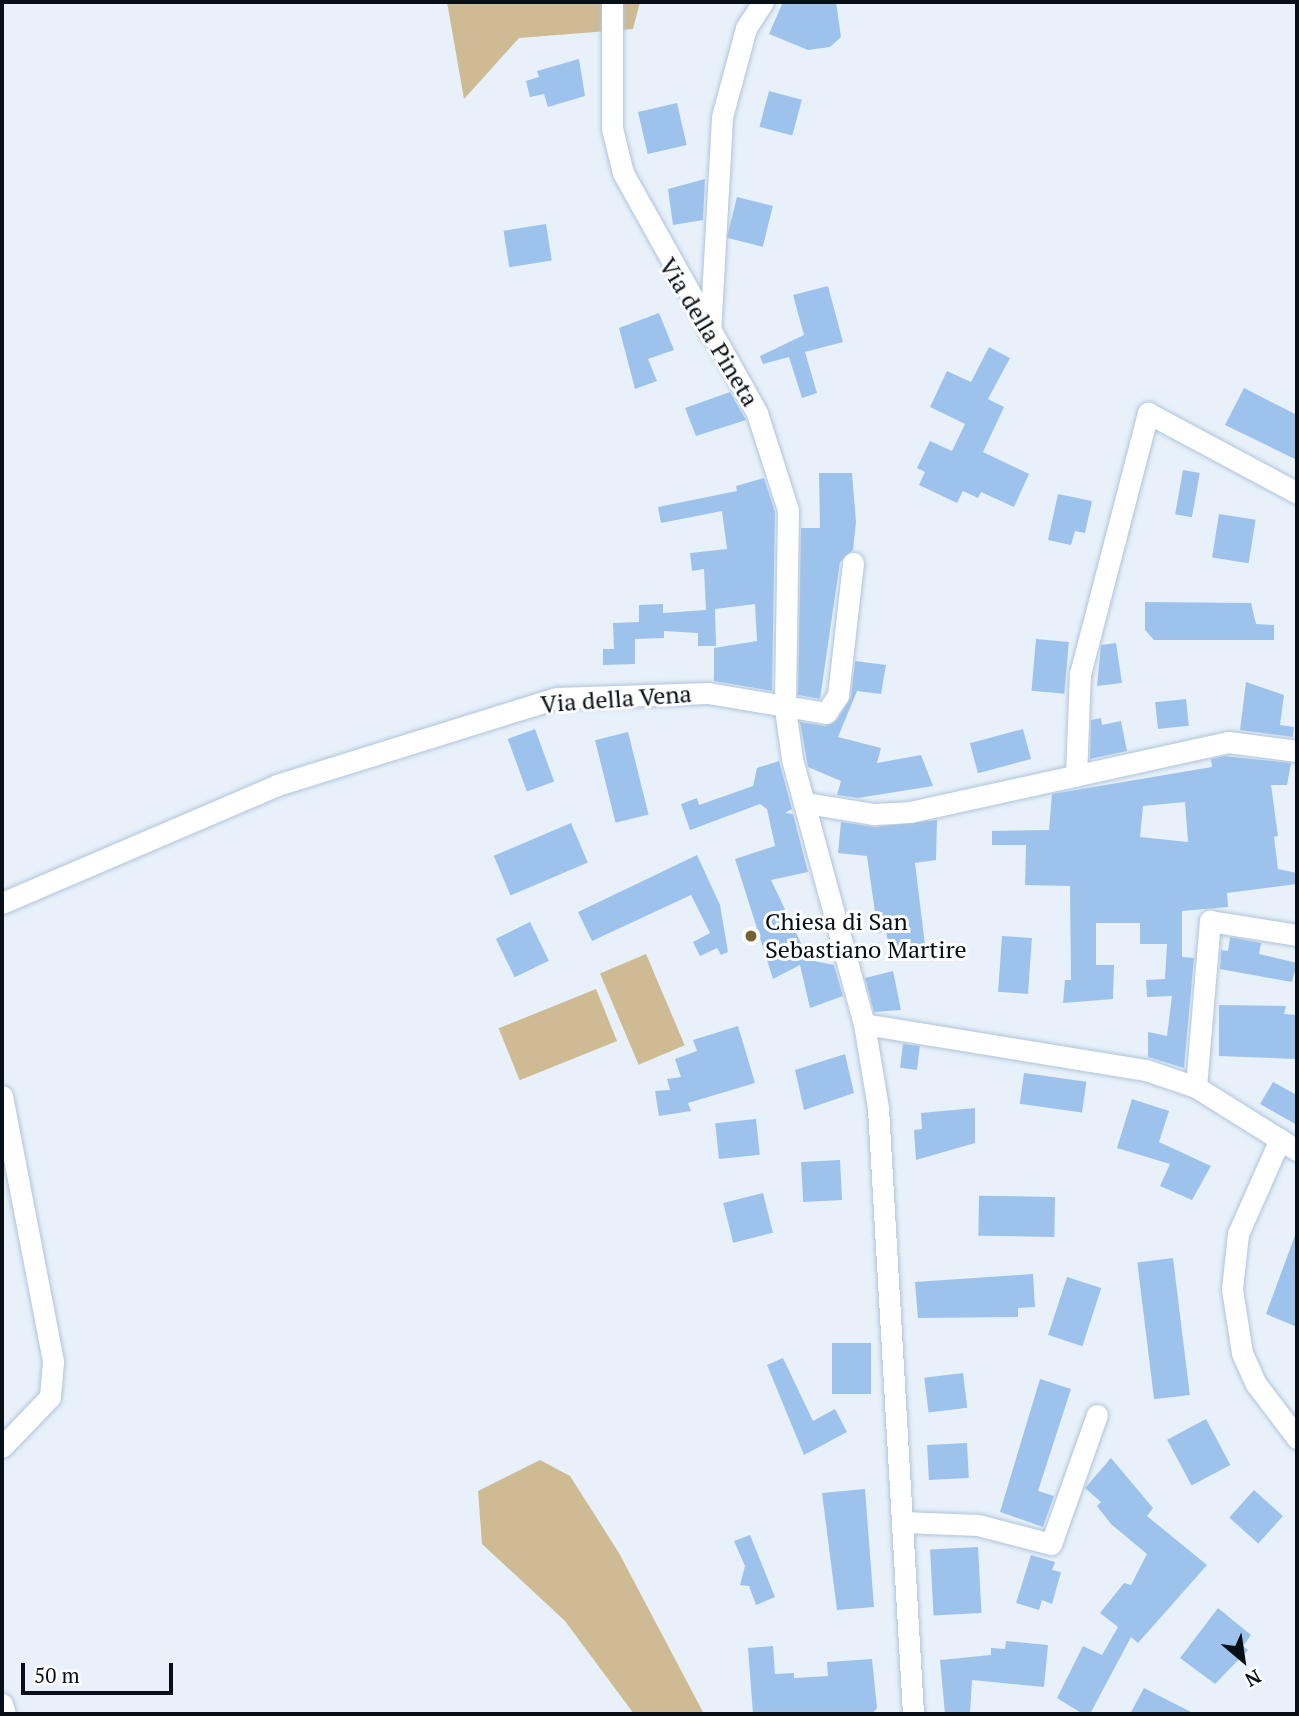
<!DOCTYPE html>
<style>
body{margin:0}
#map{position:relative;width:1299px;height:1716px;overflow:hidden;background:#e8f1fa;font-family:"PT Serif",serif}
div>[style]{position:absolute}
.green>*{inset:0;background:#ceba93;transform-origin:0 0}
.building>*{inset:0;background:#9dc3ed;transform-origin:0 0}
.roads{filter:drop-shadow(0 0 2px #afc4db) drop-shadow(0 0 2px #afc4db)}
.street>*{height:21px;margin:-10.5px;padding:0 10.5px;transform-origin:10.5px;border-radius:10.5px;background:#fff}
.dots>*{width:19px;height:19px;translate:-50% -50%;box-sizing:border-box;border:4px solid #fdfdfd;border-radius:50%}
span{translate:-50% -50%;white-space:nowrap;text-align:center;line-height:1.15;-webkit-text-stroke:6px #fdfdfd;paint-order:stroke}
.street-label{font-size:24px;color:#080f17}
.poi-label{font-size:24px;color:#080f17}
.left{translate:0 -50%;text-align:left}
.frame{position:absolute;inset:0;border:4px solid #080f17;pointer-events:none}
.north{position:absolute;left:1208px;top:1625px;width:70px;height:70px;-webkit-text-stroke:5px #fdfdfd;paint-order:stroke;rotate:151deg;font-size:19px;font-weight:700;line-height:28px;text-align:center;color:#080f17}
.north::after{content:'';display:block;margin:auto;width:24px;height:32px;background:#080f17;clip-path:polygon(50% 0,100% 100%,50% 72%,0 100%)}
.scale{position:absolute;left:21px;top:1663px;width:152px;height:32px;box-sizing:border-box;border:4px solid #080f17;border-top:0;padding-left:9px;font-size:21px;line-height:24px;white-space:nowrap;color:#080f17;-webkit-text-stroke:5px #fdfdfd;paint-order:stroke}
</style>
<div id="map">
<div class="green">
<div style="clip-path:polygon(447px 2px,640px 2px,633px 29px,519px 38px,464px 99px)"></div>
<div style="left:646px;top:954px;width:99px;height:50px;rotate:67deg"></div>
<div style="left:596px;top:989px;width:56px;height:105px;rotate:68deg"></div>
<div style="clip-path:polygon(540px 1460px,570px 1476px,619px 1553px,704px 1714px,634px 1714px,565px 1621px,482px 1544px,478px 1491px)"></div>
</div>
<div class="building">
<div style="clip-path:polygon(783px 2px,836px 2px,841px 37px,830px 47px,808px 50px,769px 34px)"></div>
<div style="clip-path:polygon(579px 59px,585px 96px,548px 107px,544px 94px,530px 97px,526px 81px,539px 77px,537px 71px)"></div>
<div style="left:769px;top:91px;width:34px;height:37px;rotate:15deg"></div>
<div style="left:677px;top:103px;width:43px;height:40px;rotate:77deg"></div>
<div style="clip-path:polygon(705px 179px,703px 220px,673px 225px,668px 189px)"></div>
<div style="left:737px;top:197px;width:37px;height:42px;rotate:14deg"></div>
<div style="left:546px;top:224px;width:37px;height:43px;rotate:81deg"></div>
<div style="clip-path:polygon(828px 286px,843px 342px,805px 352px,817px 393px,802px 398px,789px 357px,763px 364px,760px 356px,804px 335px,793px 295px)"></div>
<div style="clip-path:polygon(659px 313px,674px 350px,648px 359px,657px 381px,635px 389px,619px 328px)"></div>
<div style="clip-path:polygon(989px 347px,1010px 358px,988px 399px,1004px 407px,983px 452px,1029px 474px,1014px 507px,981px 492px,978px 498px,963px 491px,957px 503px,919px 485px,925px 472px,917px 468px,930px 441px,952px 451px,965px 424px,930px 407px,947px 371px,971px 382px)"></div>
<div style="clip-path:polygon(1244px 388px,1297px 415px,1297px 460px,1225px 425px)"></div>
<div style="clip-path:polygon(730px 392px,746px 420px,696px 436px,685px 408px)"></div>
<div style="left:1183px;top:470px;width:17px;height:45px;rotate:10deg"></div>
<div style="clip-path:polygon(819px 473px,852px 473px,856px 522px,853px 550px,840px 562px,820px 699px,798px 695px,801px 528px,820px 528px)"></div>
<div style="clip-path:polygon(764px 478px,775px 512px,772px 691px,714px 681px,714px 648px,757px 641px,755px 604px,715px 609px,716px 646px,698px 646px,698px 633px,664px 631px,664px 638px,635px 639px,635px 664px,603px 665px,603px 649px,614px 649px,613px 623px,639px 622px,639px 605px,663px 604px,663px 613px,706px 610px,704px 569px,692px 571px,690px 553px,727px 549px,722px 511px,661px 523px,658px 507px,737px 491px,736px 486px)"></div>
<div style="clip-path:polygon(1058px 494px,1092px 501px,1085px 533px,1075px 531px,1071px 545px,1048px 540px)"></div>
<div style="left:1219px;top:514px;width:37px;height:44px;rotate:9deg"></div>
<div style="clip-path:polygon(1145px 602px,1251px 603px,1256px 624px,1274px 625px,1274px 640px,1154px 640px,1145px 630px)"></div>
<div style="left:1036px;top:639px;width:33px;height:52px;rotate:5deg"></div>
<div style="clip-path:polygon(1116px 643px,1122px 683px,1097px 686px,1101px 645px)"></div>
<div style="clip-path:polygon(855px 661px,886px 665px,881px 694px,857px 691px,838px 737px,881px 748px,877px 763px,921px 755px,933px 786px,858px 798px,837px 795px,841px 781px,808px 767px,800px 722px,825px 726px,837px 720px,851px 697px)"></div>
<div style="clip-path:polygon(1246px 682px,1284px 695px,1280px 725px,1294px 727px,1293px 737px,1240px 730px)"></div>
<div style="left:1186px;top:699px;width:27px;height:31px;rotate:84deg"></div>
<div style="clip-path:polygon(1101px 718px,1102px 725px,1121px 721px,1127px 751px,1090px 759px,1091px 720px)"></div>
<div style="left:535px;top:729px;width:56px;height:29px;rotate:70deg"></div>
<div style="left:1023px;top:729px;width:31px;height:55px;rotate:75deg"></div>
<div style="left:628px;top:732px;width:85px;height:34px;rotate:76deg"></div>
<div style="clip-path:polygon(evenodd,1224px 756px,1291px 763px,1287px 785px,1271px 785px,1278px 836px,1274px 837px,1278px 869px,1297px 873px,1297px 884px,1227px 893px,1228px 907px,1182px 911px,1182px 957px,1194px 958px,1184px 1068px,1148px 1057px,1148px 1032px,1167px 1036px,1172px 996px,1147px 997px,1146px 980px,1165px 979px,1167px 944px,1140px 944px,1140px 923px,1096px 923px,1096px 965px,1114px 965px,1113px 999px,1063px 1003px,1065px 980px,1071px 980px,1070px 886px,1025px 885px,1026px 845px,992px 845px,992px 831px,1049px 830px,1052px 794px,1212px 767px,1211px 759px,1224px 756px,1185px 802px,1188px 842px,1140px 837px,1143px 806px,1185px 802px)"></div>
<div style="clip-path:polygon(779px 761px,792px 809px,785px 813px,793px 814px,808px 872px,771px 880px,809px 960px,834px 965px,843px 996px,810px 1008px,800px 965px,773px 979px,735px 859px,775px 846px,767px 809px,760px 804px,690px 830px,681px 804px,697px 798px,699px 805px,753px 786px,757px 768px)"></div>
<div style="clip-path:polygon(937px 820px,936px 860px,915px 863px,925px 945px,889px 949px,886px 931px,878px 933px,867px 856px,838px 853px,841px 822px,875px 827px)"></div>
<div style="left:571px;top:823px;width:43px;height:84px;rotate:67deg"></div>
<div style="clip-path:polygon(697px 855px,720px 905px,728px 952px,721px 955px,717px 948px,700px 956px,693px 942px,710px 933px,691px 895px,592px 941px,578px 912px)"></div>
<div style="left:530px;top:922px;width:43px;height:38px;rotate:64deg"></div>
<div style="left:1002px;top:936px;width:30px;height:56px;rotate:4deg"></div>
<div style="clip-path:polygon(1230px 937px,1261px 943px,1259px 954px,1297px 963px,1292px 982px,1220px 969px,1221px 950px,1228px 951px)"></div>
<div style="clip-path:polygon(893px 971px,901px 1010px,874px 1012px,865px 978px)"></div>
<div style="clip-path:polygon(1219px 1005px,1286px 1006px,1284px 1014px,1297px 1015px,1297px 1059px,1219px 1056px)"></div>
<div style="clip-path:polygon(738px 1026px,755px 1083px,688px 1103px,691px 1111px,659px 1116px,655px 1091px,670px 1090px,667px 1079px,681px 1077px,675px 1059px,697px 1051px,693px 1040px)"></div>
<div style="left:903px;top:1044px;width:17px;height:24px;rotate:7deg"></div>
<div style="clip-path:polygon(845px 1054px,854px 1093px,804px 1110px,795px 1070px)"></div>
<div style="left:1024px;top:1073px;width:63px;height:31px;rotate:8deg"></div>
<div style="clip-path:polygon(1273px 1082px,1297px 1095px,1297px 1125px,1260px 1104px)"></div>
<div style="clip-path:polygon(1132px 1099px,1169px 1111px,1159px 1142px,1211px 1166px,1192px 1200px,1160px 1186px,1170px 1164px,1117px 1148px)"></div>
<div style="clip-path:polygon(975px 1108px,975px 1143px,916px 1160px,914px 1130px,922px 1129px,921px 1113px)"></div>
<div style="left:756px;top:1119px;width:36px;height:41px;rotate:84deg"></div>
<div style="left:840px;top:1160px;width:40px;height:39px;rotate:87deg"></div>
<div style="left:763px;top:1193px;width:41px;height:41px;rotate:76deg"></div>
<div style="left:1055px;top:1197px;width:40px;height:76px;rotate:91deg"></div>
<div style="clip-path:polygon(1297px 1230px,1297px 1327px,1266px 1314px)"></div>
<div style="left:1173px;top:1258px;width:138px;height:36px;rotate:83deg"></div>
<div style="clip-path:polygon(1033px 1274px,1035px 1307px,1018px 1308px,1018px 1317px,918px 1318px,915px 1282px)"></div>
<div style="left:1067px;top:1277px;width:36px;height:61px;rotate:18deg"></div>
<div style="left:871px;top:1343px;width:51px;height:39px;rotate:90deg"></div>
<div style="clip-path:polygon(783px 1358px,813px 1421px,835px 1409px,847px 1432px,804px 1455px,767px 1365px)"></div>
<div style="left:963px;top:1373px;width:35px;height:39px;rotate:83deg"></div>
<div style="clip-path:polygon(1040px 1379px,1071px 1389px,1038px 1491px,1054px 1496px,1043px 1527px,1000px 1512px)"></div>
<div style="left:1206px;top:1419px;width:52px;height:44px;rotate:62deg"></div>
<div style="left:967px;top:1443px;width:35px;height:40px;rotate:87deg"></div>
<div style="clip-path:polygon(1111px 1458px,1153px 1508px,1147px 1516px,1207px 1565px,1138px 1643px,1131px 1637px,1090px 1714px,1083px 1714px,1057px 1698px,1083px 1646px,1102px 1655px,1118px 1627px,1100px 1613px,1124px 1583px,1131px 1585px,1147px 1554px,1111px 1524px,1097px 1506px,1101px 1502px,1085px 1488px)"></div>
<div style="clip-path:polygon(865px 1489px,874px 1607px,837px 1610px,822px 1493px)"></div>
<div style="left:1254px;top:1490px;width:39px;height:37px;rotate:42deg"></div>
<div style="clip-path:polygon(750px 1535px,775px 1597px,756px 1605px,749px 1586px,740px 1585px,745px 1566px,734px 1541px)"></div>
<div style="left:978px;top:1547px;width:66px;height:48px;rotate:87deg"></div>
<div style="clip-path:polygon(1031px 1555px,1055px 1562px,1052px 1570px,1061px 1572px,1052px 1604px,1042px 1600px,1039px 1610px,1016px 1603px)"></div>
<div style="clip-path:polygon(1218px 1608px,1251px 1635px,1243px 1646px,1248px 1650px,1215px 1684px,1180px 1658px)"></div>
<div style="clip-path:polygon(1006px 1641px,1048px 1645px,1044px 1687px,972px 1680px,970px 1714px,945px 1714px,940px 1660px,991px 1655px,991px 1648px,1005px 1649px)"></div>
<div style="clip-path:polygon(773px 1646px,775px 1674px,794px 1673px,794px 1678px,828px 1676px,827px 1662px,872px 1659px,877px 1708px,872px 1714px,753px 1714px,748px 1648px)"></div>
<div style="clip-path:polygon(1144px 1688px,1195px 1714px,1130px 1714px)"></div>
</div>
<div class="roads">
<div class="street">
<div style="left:612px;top:2px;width:126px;rotate:90deg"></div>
<div style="left:612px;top:128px;width:46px;rotate:76.3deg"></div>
<div style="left:623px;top:173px;width:275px;rotate:60.8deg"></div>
<div style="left:757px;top:413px;width:102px;rotate:72.3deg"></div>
<div style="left:788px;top:510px;width:199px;rotate:90.9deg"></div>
<div style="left:785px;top:709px;width:50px;rotate:82deg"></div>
<div style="left:792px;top:759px;width:275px;rotate:74.8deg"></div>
<div style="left:864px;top:1024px;width:85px;rotate:80.5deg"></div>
<div style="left:878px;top:1108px;width:607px;rotate:86.69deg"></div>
<div style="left:710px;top:333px;width:216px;rotate:-86.8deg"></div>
<div style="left:722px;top:117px;width:92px;rotate:-74.9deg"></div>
<div style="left:746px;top:28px;width:31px;rotate:-57deg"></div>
<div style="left:1076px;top:776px;width:102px;rotate:-87.8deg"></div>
<div style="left:1080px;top:674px;width:270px;rotate:-75.4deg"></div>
<div style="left:1148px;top:413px;width:169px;rotate:28.2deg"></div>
<div style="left:806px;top:803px;width:69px;rotate:9.2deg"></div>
<div style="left:874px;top:814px;width:36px;rotate:-3deg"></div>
<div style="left:910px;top:812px;width:326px;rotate:-12.4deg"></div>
<div style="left:1228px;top:742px;width:70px;rotate:7.4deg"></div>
<div style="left:2px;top:903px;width:299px;rotate:-23.2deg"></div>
<div style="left:277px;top:785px;width:293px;rotate:-17.3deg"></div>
<div style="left:557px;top:698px;width:151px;rotate:-1.9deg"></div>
<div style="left:708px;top:693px;width:120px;rotate:9.6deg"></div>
<div style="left:826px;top:713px;width:22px;rotate:-56deg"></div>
<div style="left:838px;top:695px;width:133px;rotate:-83.5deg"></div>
<div style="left:864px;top:1024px;width:286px;rotate:9.3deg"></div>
<div style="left:1146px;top:1070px;width:53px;rotate:18.8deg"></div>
<div style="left:1196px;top:1087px;width:119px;rotate:32deg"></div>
<div style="left:1196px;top:1087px;width:167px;rotate:-85.2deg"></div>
<div style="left:1210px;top:921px;width:88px;rotate:9.1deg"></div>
<div style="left:2px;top:1096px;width:271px;rotate:79.1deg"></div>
<div style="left:53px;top:1362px;width:35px;rotate:95deg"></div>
<div style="left:50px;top:1397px;width:69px;rotate:133.8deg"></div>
<div style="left:1280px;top:1139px;width:104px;rotate:113.9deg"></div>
<div style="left:1238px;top:1234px;width:55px;rotate:96.2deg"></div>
<div style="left:1232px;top:1289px;width:65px;rotate:81.1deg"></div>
<div style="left:1242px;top:1353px;width:34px;rotate:66deg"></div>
<div style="left:1256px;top:1384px;width:68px;rotate:52.8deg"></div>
<div style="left:903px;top:1522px;width:75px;rotate:2.3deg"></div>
<div style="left:978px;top:1525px;width:75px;rotate:14.6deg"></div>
<div style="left:1051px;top:1544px;width:137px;rotate:-70.4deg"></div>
<div style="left:2px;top:1704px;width:10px;rotate:73deg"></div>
</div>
</div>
<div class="dots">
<div style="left:751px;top:936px;background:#786131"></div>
</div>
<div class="street-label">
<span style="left:709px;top:332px;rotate:59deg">Via della Pineta</span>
<span style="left:616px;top:699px;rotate:-4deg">Via della Vena</span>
</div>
<div class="poi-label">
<span class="left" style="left:765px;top:936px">Chiesa di San<br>Sebastiano Martire</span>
</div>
<div class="frame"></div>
<div class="north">N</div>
<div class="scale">50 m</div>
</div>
